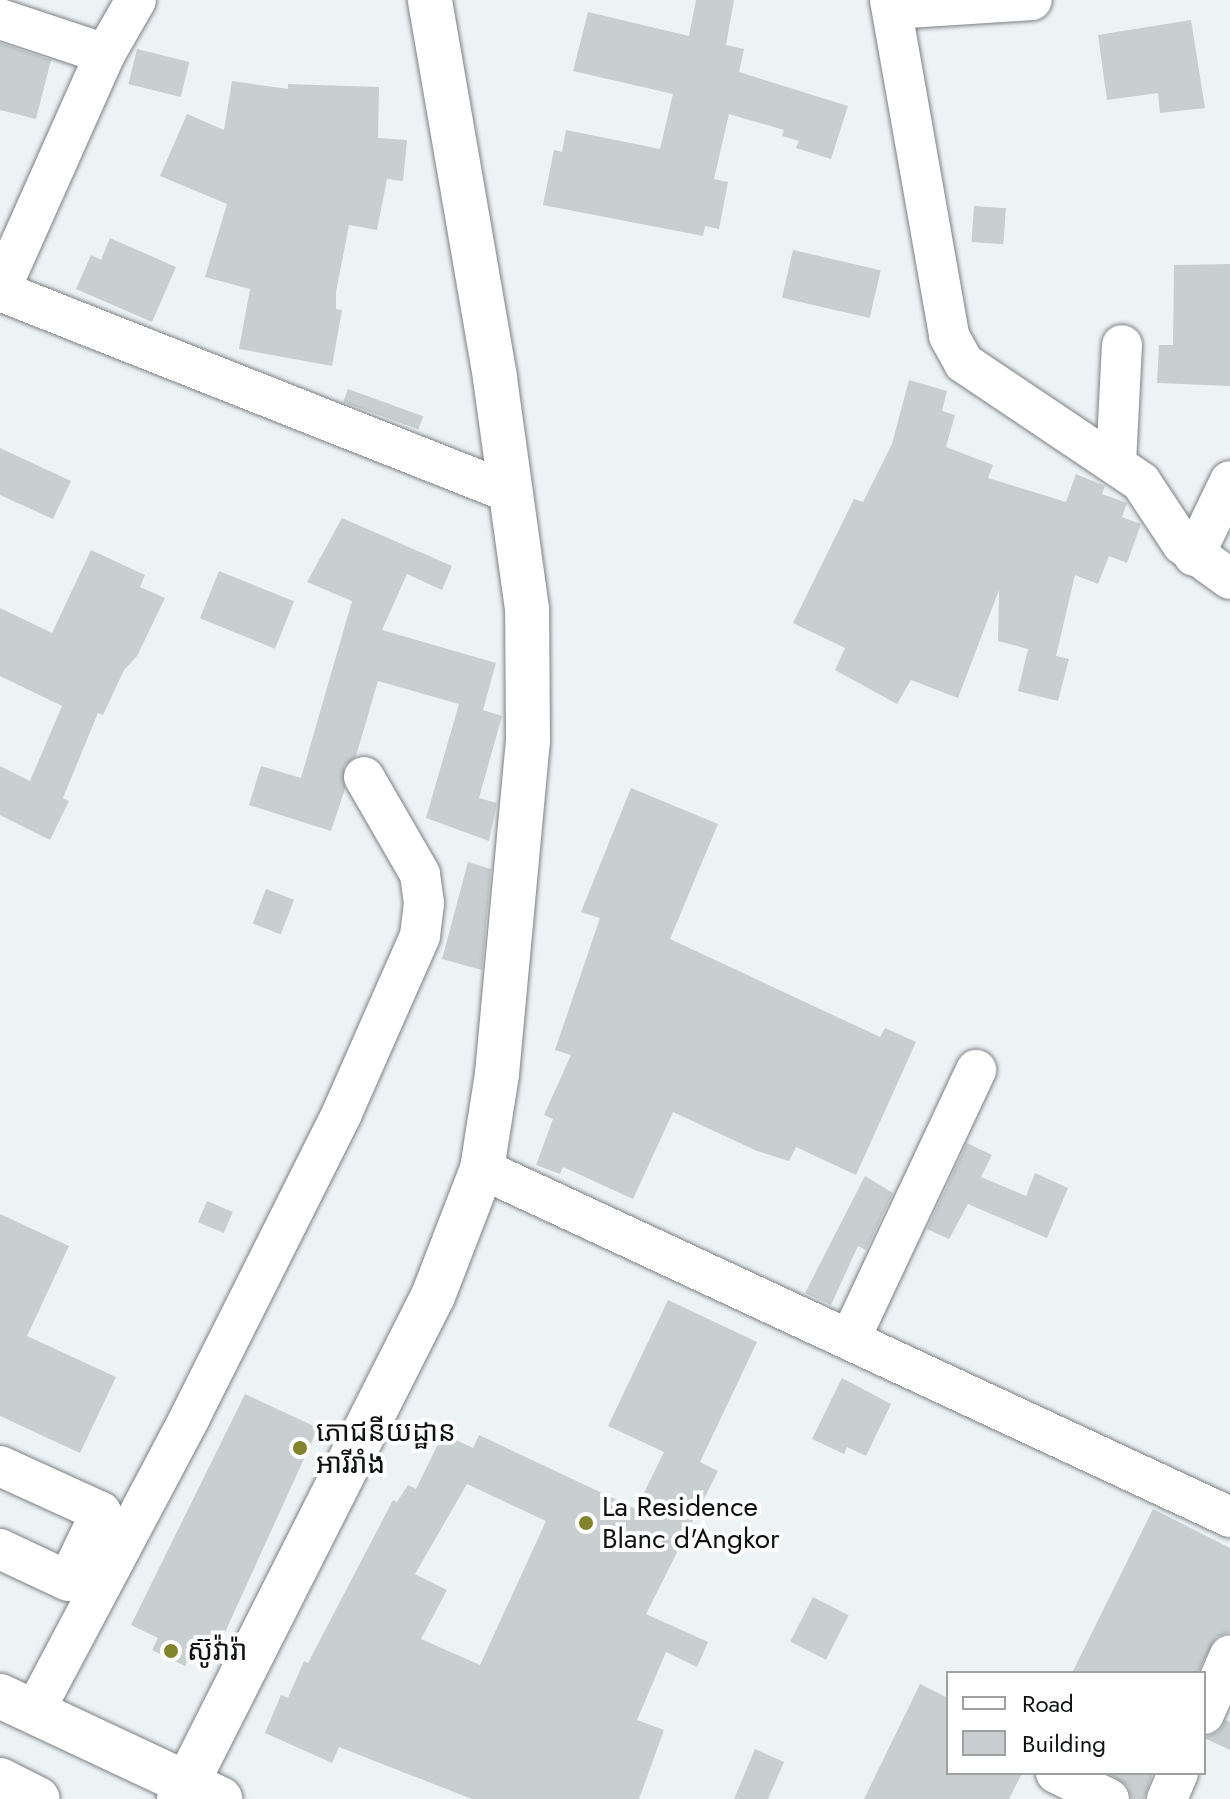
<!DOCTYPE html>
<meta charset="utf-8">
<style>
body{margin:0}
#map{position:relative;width:1230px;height:1799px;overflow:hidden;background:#edf2f5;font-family:Jost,"Noto Sans Khmer",sans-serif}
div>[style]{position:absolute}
.building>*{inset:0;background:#c9cfd0;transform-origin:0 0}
.roads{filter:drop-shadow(0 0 2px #7d8183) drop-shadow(0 0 2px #7d8183)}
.minor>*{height:40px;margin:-20px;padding:0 20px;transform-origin:20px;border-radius:20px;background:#fff}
.major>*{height:44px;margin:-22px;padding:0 22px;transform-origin:22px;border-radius:22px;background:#fff}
.highway>*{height:44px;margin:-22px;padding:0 22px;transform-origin:22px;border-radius:22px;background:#fff}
.dots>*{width:22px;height:22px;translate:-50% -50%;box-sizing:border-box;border:4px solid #fefefe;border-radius:50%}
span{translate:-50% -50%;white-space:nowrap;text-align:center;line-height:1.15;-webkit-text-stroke:8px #fefefe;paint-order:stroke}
.poi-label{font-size:28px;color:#101213}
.left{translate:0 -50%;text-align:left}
.legend{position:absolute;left:946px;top:1671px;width:260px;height:104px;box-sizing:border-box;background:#fefefe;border:2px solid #9fa0a0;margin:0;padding:10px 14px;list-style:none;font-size:24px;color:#101213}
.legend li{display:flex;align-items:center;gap:16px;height:40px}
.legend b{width:40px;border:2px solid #9fa0a0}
</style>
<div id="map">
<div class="building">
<div style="clip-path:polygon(696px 0,734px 0,726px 45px,744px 49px,739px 72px,848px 106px,831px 159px,796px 148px,799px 141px,782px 136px,784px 130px,729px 114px,714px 179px,728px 182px,719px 229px,705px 226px,703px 236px,543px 205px,554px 150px,562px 152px,566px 130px,660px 149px,673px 94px,573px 71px,588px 12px,689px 36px)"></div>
<div style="clip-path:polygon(1191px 20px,1205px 108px,1160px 113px,1158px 93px,1107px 100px,1098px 35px)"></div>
<div style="clip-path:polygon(0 43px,51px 60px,36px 119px,0 110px)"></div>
<div style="left:137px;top:49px;width:54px;height:36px;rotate:14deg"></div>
<div style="clip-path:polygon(232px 81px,288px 89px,288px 84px,379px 87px,378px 138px,407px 140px,403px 181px,387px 179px,377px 230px,349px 225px,336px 292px,336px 309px,342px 310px,332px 366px,239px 349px,250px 289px,205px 277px,227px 204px,160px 176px,187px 114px,224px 130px)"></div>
<div style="left:974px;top:206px;width:32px;height:36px;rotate:4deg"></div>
<div style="clip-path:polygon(110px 238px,176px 267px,152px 322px,76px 289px,91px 255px,101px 260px)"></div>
<div style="left:793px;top:250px;width:90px;height:49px;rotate:13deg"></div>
<div style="clip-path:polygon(1230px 264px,1230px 386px,1157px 383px,1159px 345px,1173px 345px,1174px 265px)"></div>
<div style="clip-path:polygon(909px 380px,947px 391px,942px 411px,955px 415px,946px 447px,993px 465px,988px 478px,1066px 502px,1076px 474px,1105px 486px,1102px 494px,1127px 503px,1122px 517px,1141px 524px,1127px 563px,1109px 556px,1098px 584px,1075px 575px,1056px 656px,1069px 659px,1058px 701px,1018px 691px,1028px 649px,998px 641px,999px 590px,958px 698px,911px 680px,897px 704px,835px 670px,845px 648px,793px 623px,854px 499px,863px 502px,892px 444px)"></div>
<div style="left:348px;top:389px;width:80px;height:14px;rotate:20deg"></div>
<div style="clip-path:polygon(0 448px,71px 481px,53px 519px,0 495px)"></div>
<div style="clip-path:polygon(342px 518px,452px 566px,442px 590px,407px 574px,382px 630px,496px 663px,483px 710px,502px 716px,479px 798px,497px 803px,489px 841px,426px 818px,459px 704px,378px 681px,356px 756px,344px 766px,345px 789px,331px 831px,249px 805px,261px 766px,301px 778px,352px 601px,307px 582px)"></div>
<div style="clip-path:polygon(91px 550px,145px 575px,140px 587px,165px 598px,137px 656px,124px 670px,103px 715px,98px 713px,63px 798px,69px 801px,50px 840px,0 815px,0 766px,30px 781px,62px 706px,0 676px,0 608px,52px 633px)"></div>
<div style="left:219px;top:571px;width:81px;height:51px;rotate:22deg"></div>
<div style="clip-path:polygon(631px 788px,718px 824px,670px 939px,880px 1037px,885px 1028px,916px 1042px,856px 1175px,796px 1147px,789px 1161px,757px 1151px,673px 1112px,633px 1199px,563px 1167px,560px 1174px,536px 1165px,553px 1119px,544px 1115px,571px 1055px,555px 1050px,600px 918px,581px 912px)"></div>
<div style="clip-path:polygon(468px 862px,491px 869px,482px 970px,442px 959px)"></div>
<div style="left:266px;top:889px;width:30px;height:37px;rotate:21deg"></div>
<div style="clip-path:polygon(967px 1143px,992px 1155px,981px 1177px,1026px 1196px,1035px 1173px,1068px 1188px,1047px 1238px,968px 1204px,949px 1239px,927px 1229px)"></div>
<div style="clip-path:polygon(865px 1176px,893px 1193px,866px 1250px,858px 1246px,831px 1305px,805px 1293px)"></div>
<div style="left:207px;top:1201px;width:28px;height:23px;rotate:23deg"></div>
<div style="clip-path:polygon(0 1214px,69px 1246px,27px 1336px,116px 1377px,80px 1453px,0 1416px)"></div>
<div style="clip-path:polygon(evenodd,668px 1300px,757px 1342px,700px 1462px,718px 1471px,646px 1614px,708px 1642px,697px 1667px,666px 1652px,637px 1720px,664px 1730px,639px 1799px,472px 1799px,339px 1747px,332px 1763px,265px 1733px,281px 1695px,288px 1698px,304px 1661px,308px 1663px,393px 1500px,397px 1502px,408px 1485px,416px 1489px,443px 1434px,473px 1448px,479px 1435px,636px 1509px,664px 1452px,608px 1426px,668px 1300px,467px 1484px,546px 1521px,480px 1665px,421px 1639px,447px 1590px,415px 1574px,467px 1484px)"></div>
<div style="clip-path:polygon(842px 1378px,891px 1404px,866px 1456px,847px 1447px,844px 1454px,812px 1439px)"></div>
<div style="clip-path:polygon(245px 1394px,318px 1428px,211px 1663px,191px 1653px,185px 1666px,152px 1650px,158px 1638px,131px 1625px)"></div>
<div style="clip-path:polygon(1153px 1509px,1230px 1548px,1230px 1632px,1216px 1637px,1197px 1673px,1072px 1673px)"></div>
<div style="left:813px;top:1597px;width:40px;height:50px;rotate:27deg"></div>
<div style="clip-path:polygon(920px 1684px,948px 1698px,948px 1773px,1022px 1773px,1009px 1799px,864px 1799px)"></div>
<div style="clip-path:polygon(1226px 1720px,1230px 1722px,1230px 1750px,1204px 1738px,1218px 1732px)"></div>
<div style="clip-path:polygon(755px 1749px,784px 1762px,768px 1799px,734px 1799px)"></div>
<div style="clip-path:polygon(1108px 1773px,1153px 1773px,1144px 1799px,1132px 1799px,1128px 1786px)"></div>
</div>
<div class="roads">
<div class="minor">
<div style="left:890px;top:0;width:341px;rotate:80deg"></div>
<div style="left:949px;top:336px;width:31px;rotate:61deg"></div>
<div style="left:964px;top:363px;width:213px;rotate:33.9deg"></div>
<div style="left:1141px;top:482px;width:74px;rotate:56.5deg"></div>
<div style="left:1182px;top:544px;width:59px;rotate:36.1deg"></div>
<div style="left:893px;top:9px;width:139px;rotate:-3.7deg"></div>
<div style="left:0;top:19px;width:111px;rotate:18.4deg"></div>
<div style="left:0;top:290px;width:258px;rotate:-66deg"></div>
<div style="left:105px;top:54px;width:62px;rotate:-60.1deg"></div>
<div style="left:0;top:291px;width:549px;rotate:21.57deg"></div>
<div style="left:1116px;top:463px;width:118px;rotate:-87.1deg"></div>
<div style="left:1194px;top:556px;width:83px;rotate:-64.4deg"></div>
<div style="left:482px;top:1169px;width:825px;rotate:24.95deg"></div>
<div style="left:851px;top:1337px;width:295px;rotate:-64.9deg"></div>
<div style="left:0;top:1466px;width:111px;rotate:24.5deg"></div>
<div style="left:101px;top:1512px;width:76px;rotate:115.6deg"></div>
<div style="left:68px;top:1581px;width:75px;rotate:-154.8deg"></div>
<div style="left:34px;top:1712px;width:334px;rotate:-62.1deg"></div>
<div style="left:190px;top:1417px;width:340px;rotate:-63.4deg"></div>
<div style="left:342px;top:1113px;width:193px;rotate:-66.2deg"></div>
<div style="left:420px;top:936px;width:33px;rotate:-83deg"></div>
<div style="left:424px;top:903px;width:29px;rotate:-98deg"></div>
<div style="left:420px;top:874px;width:112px;rotate:-120deg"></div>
<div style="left:1204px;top:1714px;width:64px;rotate:-66.2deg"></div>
<div style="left:1056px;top:1773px;width:59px;rotate:26.1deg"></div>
<div style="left:1167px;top:1799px;width:28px;rotate:-67deg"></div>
</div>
<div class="major">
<div style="left:0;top:1696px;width:205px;rotate:25.1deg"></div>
<div style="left:0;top:1780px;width:42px;rotate:26.6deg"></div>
</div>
<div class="highway">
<div style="left:186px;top:1783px;width:38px;rotate:25deg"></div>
<div style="left:179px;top:1799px;width:563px;rotate:-63.21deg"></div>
<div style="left:433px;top:1296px;width:136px;rotate:-68.9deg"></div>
<div style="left:482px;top:1169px;width:96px;rotate:-81deg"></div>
<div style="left:497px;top:1074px;width:334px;rotate:-84.7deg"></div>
<div style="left:528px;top:741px;width:132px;rotate:-90.4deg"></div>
<div style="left:527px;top:609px;width:234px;rotate:-97.9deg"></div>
<div style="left:495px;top:377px;width:383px;rotate:-99.8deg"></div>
</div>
</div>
<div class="dots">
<div style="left:300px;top:1448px;background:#81832d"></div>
<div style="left:586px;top:1523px;background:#81832d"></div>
<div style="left:171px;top:1651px;background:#81832d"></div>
</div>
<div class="poi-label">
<span class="left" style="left:316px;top:1448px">ភោជនីយដ្ឋាន<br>អារីរាំង</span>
<span class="left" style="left:602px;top:1523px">La Residence<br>Blanc d'Angkor</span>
<span class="left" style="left:187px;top:1651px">ស៊ូវ៉ារ៉ា</span>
</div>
<ul class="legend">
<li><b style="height:10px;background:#fff"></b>Road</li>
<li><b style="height:22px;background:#c9cfd0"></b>Building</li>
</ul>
</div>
